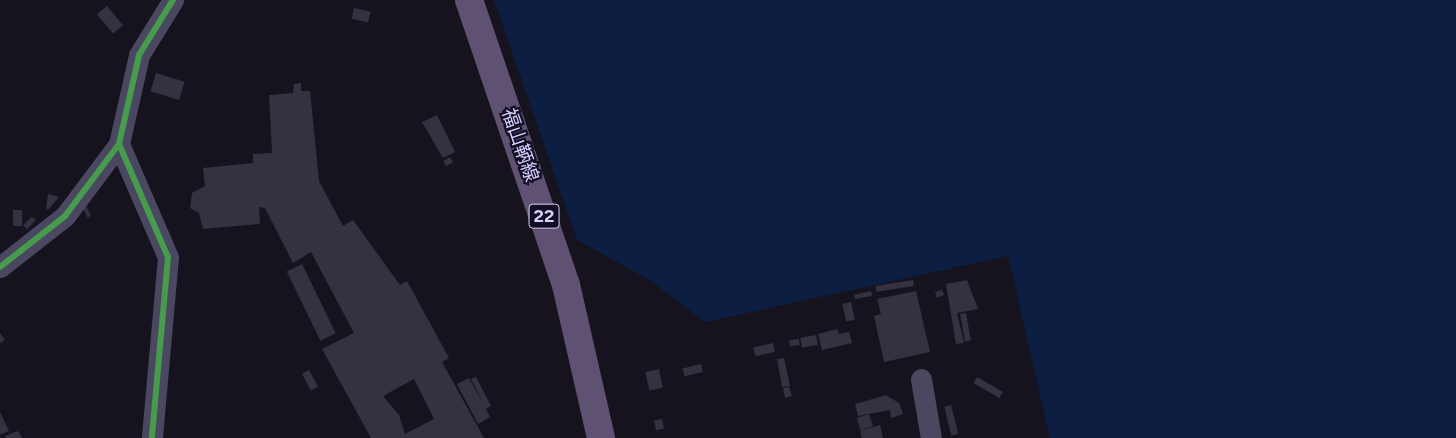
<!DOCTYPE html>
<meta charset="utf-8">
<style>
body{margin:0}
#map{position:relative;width:1456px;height:438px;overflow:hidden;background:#16131f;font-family:Figtree,"Noto Sans JP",sans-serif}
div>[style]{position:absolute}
.water>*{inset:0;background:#0c1e42}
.building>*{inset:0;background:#343141;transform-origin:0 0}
.minor>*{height:21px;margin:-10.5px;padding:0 10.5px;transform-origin:10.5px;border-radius:10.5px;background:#494860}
.primary>*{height:28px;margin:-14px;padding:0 14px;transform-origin:14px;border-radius:14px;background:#5e5171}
.cycleway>*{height:6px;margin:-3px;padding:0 3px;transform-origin:3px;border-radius:3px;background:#469c4c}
span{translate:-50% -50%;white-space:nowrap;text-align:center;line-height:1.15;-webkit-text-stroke:4.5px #120e24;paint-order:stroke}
.shield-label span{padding:1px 4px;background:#120e24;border:1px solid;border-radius:4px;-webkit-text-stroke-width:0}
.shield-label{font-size:18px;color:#d8d1ff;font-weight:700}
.street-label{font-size:19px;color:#d8d1ff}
</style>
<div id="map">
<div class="water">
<div style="clip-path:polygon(494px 0,1456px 0,1456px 438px,1050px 438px,1008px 256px,705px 322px,651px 281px,577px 240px)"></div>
</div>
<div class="building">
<div style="left:107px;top:6px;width:25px;height:13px;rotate:50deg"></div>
<div style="left:354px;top:8px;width:17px;height:11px;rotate:13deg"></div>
<div style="left:156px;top:73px;width:30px;height:19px;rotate:17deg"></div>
<div style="clip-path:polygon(evenodd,301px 83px,301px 91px,310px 91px,319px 181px,343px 226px,353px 220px,400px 285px,407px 281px,449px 358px,442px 362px,484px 438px,371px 438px,322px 349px,354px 333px,311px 252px,293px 263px,265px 208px,259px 207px,260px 224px,203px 229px,199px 213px,190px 208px,192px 193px,205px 186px,203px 168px,253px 163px,253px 154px,272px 153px,269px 95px,293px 93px,294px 84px,301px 83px,414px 379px,434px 419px,405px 434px,399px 415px,383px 396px,414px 379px)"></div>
<div style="clip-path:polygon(437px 115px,455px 152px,443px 158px,422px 122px)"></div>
<div style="left:450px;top:157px;width:6px;height:8px;rotate:59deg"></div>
<div style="clip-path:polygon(48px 194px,59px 197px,48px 210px,46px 208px)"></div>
<div style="left:86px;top:205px;width:12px;height:4px;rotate:66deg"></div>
<div style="left:13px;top:210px;width:9px;height:16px"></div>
<div style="clip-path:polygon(32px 217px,36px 220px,27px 229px,23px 225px)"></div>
<div style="left:302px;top:264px;width:77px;height:17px;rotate:64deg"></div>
<div style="left:913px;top:280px;width:6px;height:38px;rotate:81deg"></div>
<div style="clip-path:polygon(967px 280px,978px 309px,957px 313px,964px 343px,956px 344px,946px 284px)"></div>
<div style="clip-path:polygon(942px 290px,944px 295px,937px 298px,935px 292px)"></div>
<div style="clip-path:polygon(871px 291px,872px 296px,855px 299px,854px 295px)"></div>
<div style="clip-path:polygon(916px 291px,930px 352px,884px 362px,874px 316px,881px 314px,877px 299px)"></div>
<div style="left:851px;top:302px;width:18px;height:9px;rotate:77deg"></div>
<div style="left:966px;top:313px;width:28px;height:6px;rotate:80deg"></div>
<div style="clip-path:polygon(837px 329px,839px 334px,849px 332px,852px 343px,822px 350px,818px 334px)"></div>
<div style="clip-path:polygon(0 333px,5px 340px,0 343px)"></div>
<div style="left:816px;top:335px;width:10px;height:16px;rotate:79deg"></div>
<div style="left:799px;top:339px;width:6px;height:10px;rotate:81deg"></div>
<div style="left:773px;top:343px;width:9px;height:20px;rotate:77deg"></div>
<div style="clip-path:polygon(784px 358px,790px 386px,782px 387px,777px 359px)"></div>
<div style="left:701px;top:364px;width:8px;height:19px;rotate:76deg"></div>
<div style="left:659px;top:369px;width:19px;height:14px;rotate:78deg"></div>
<div style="left:309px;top:370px;width:19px;height:8px;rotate:62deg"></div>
<div style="clip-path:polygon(476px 377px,491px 406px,486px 409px,490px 417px,478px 424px,457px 384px,469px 378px,485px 407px,471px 379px)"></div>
<div style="left:977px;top:377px;width:30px;height:7px;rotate:30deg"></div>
<div style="clip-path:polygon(789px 387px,792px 396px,785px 398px,783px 388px)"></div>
<div style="clip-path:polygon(886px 395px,899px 403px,903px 414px,891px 418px,890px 410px,858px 416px,855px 404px)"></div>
<div style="left:951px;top:405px;width:30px;height:7px;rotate:76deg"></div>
<div style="clip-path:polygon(0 412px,9px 431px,0 435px)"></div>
<div style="left:869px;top:414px;width:13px;height:13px;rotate:72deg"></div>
<div style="left:662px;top:419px;width:10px;height:8px;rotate:79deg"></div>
<div style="clip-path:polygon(880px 425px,883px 438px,862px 438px,860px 431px)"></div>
<div style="clip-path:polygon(18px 431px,22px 438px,6px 438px,5px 436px)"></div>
</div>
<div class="minor">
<div style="left:119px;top:144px;width:123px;rotate:66.6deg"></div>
<div style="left:168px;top:257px;width:182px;rotate:95.1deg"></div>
<div style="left:0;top:267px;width:83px;rotate:-38.1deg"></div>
<div style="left:65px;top:216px;width:90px;rotate:-53.1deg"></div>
<div style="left:119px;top:144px;width:91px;rotate:-77.3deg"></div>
<div style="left:139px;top:55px;width:65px;rotate:-58.3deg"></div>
<div style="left:921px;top:379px;width:60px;rotate:80.4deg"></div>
</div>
<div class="primary">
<div style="left:469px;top:0;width:301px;rotate:71.2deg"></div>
<div style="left:566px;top:285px;width:157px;rotate:77.1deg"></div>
</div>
<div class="cycleway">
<div style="left:119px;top:144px;width:123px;rotate:66.6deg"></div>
<div style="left:168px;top:257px;width:182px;rotate:95.1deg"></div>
<div style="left:0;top:267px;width:83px;rotate:-38.1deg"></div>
<div style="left:65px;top:216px;width:90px;rotate:-53.1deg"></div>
<div style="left:119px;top:144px;width:91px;rotate:-77.3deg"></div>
<div style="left:139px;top:55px;width:65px;rotate:-58.3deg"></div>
</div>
<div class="shield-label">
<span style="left:544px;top:216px">22</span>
</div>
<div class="street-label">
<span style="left:520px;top:145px;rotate:71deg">福山鞆線</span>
</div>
</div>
